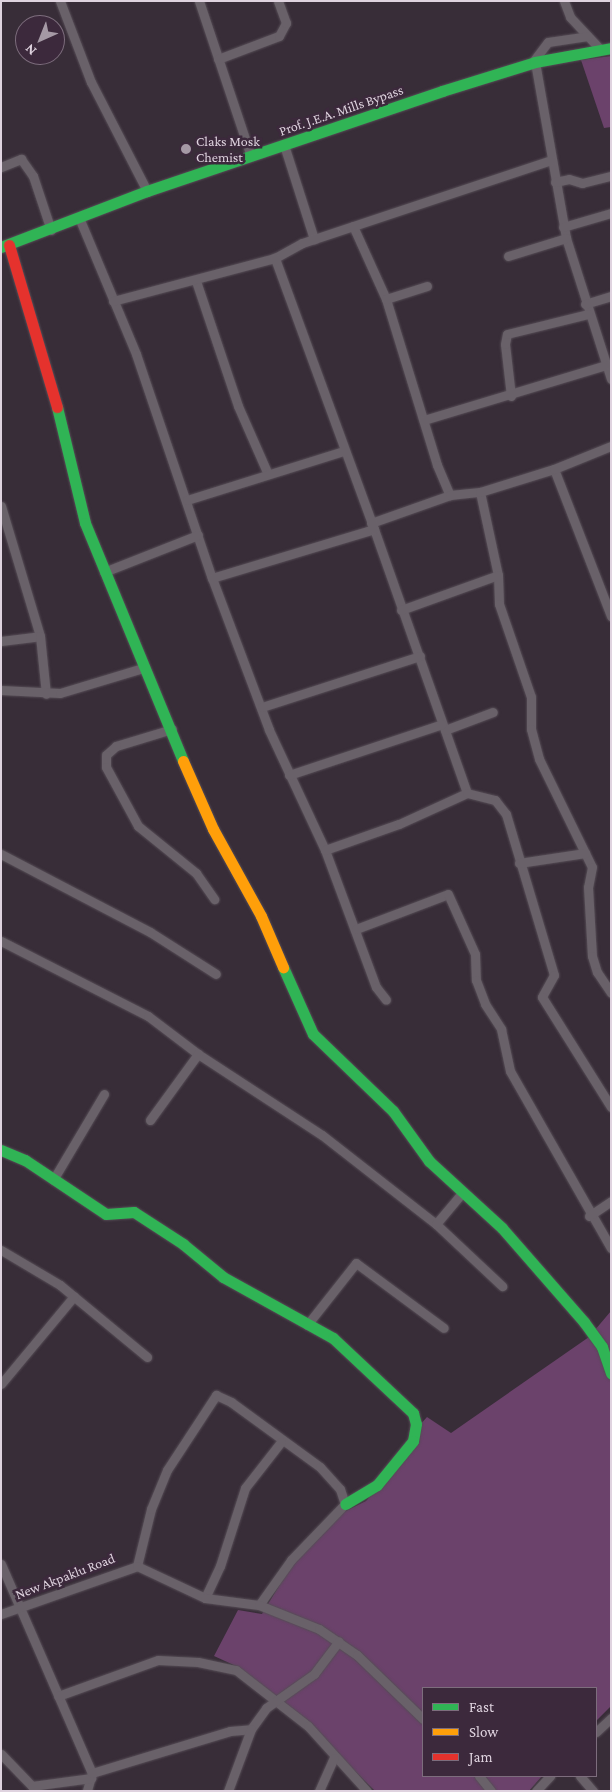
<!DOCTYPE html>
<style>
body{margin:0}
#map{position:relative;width:612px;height:1792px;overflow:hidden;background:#382d38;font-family:"Crimson Pro",serif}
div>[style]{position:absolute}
.green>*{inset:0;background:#6b426b}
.roads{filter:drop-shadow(0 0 1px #554c55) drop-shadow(0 0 1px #554c55)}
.street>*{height:9px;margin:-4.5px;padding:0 4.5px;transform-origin:4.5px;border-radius:4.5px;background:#696169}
.fast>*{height:11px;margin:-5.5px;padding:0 5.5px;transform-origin:5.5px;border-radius:5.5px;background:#30b455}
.slow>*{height:11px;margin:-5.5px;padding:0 5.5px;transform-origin:5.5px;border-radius:5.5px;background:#ff9f0a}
.jam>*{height:11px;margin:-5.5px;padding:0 5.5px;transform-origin:5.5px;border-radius:5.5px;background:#e5322d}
.dots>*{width:14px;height:14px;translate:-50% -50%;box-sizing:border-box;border:2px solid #3c293c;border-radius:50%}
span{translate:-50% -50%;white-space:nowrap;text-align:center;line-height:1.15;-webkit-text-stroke:5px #3c293c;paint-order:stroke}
.street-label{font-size:14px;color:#dfd3df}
.poi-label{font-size:14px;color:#dfd3df}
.left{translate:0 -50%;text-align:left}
.frame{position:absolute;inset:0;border:2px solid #dfd3df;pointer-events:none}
.legend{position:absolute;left:422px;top:1687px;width:175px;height:90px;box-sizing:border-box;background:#3c293c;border:1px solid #7d6d7d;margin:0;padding:6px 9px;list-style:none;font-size:15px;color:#dfd3df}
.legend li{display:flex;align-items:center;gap:10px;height:25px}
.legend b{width:25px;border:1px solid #7d6d7d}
.north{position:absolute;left:15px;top:15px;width:50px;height:50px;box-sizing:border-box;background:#3c293c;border:1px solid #7d6d7d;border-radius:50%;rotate:224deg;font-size:14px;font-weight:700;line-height:20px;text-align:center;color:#dfd3df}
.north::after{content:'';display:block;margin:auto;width:18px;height:22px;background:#a599a5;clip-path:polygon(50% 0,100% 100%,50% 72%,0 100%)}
</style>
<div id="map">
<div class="green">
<div style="clip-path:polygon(611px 56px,611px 127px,604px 128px,581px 60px)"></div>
<div style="clip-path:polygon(611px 1311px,611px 1706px,596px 1721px,596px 1688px,423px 1688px,423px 1776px,542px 1776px,529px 1791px,375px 1791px,290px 1707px,236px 1666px,214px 1656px,238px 1610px,262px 1614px,291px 1566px,342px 1513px,366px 1501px,417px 1443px,419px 1426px,427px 1417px,451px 1433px,589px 1337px)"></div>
</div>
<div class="roads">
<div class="street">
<div style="left:60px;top:1px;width:87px;rotate:69.1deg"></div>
<div style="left:91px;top:82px;width:123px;rotate:62.8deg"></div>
<div style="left:199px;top:1px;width:163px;rotate:71.5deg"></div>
<div style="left:564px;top:1px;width:17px;rotate:69deg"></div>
<div style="left:570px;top:17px;width:45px;rotate:46.8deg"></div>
<div style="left:218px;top:59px;width:65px;rotate:-20.7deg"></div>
<div style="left:279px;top:36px;width:15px;rotate:-62deg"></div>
<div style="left:286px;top:23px;width:23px;rotate:-110deg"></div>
<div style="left:535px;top:62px;width:179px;rotate:80deg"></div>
<div style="left:566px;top:238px;width:148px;rotate:72.3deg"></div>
<div style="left:532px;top:63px;width:26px;rotate:-53deg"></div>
<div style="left:548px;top:42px;width:40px;rotate:-8.5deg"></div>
<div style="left:284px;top:145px;width:99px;rotate:72.3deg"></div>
<div style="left:1px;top:167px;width:22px;rotate:-22deg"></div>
<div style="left:21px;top:159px;width:21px;rotate:55deg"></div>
<div style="left:33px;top:176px;width:57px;rotate:71.6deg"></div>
<div style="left:555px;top:182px;width:14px;rotate:-12deg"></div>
<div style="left:569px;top:179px;width:14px;rotate:17deg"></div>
<div style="left:582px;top:183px;width:30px;rotate:-14deg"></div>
<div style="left:80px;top:220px;width:145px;rotate:67.3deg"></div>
<div style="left:136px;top:354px;width:237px;rotate:71.3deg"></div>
<div style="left:212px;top:578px;width:162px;rotate:69.4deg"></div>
<div style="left:269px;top:730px;width:132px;rotate:65deg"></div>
<div style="left:325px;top:850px;width:146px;rotate:69.6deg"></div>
<div style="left:376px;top:987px;width:16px;rotate:52deg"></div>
<div style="left:353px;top:226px;width:80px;rotate:65.7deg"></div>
<div style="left:386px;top:299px;width:174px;rotate:72.9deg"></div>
<div style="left:437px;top:465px;width:33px;rotate:67deg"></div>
<div style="left:563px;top:227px;width:50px;rotate:-16.3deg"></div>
<div style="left:508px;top:256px;width:61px;rotate:-17.2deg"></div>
<div style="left:196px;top:281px;width:132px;rotate:71.4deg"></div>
<div style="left:238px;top:406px;width:72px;rotate:66.3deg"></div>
<div style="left:386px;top:299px;width:43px;rotate:-17.6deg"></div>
<div style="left:113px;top:301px;width:168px;rotate:-14.9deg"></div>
<div style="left:275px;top:258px;width:31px;rotate:-29deg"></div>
<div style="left:302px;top:243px;width:263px;rotate:-18.4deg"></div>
<div style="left:585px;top:304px;width:27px;rotate:-17deg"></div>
<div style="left:511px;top:396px;width:52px;rotate:-96.6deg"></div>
<div style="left:505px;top:344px;width:10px;rotate:-79deg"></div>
<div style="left:507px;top:334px;width:83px;rotate:-13.9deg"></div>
<div style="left:424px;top:420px;width:190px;rotate:-16.8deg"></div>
<div style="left:554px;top:469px;width:158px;rotate:68.8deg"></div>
<div style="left:480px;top:492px;width:85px;rotate:77.8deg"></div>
<div style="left:498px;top:575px;width:29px;rotate:88deg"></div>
<div style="left:499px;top:604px;width:98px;rotate:71deg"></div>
<div style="left:531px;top:697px;width:32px;rotate:90deg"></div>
<div style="left:531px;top:729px;width:31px;rotate:75deg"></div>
<div style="left:539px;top:759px;width:120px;rotate:63.9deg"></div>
<div style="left:592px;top:867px;width:20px;rotate:101deg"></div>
<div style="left:588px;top:887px;width:69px;rotate:86.7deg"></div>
<div style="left:592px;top:956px;width:17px;rotate:73deg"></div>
<div style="left:597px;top:972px;width:25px;rotate:56deg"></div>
<div style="left:187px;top:500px;width:164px;rotate:-17.4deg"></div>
<div style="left:1px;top:506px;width:136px;rotate:73.3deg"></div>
<div style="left:371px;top:523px;width:84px;rotate:-19.5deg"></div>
<div style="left:450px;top:495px;width:30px;rotate:-6deg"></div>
<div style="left:480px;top:492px;width:77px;rotate:-17.3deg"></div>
<div style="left:554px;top:469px;width:61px;rotate:-22deg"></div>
<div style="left:374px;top:529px;width:280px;rotate:70.6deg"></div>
<div style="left:104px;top:572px;width:101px;rotate:-21.5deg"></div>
<div style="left:212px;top:578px;width:169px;rotate:-16.8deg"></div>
<div style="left:374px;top:529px;width:289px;rotate:-110.1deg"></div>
<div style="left:401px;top:610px;width:103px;rotate:-19.8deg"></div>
<div style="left:1px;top:641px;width:39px;rotate:-7deg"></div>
<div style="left:40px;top:636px;width:58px;rotate:84.1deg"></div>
<div style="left:1px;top:690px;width:59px;rotate:2.9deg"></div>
<div style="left:60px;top:693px;width:87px;rotate:-16.8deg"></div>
<div style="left:262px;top:707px;width:166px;rotate:-17.9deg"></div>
<div style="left:172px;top:729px;width:59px;rotate:163.1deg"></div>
<div style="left:116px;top:746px;width:13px;rotate:138deg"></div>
<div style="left:106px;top:755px;width:12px;rotate:90deg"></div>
<div style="left:106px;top:767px;width:67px;rotate:61.5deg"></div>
<div style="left:138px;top:826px;width:75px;rotate:39deg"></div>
<div style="left:196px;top:873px;width:32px;rotate:55deg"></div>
<div style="left:445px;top:730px;width:51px;rotate:-20.6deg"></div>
<div style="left:289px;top:775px;width:161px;rotate:-18.4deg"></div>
<div style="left:325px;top:850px;width:78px;rotate:-19.4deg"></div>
<div style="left:399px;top:824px;width:75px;rotate:-24.5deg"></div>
<div style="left:467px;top:793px;width:29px;rotate:14deg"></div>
<div style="left:495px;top:800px;width:18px;rotate:52deg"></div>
<div style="left:506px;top:814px;width:168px;rotate:73.4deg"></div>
<div style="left:554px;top:975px;width:25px;rotate:119deg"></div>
<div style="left:542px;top:997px;width:130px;rotate:57.9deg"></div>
<div style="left:1px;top:854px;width:168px;rotate:27.6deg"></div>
<div style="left:150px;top:932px;width:78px;rotate:32.5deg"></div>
<div style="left:519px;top:863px;width:67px;rotate:-8.6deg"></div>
<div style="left:356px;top:929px;width:98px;rotate:-20.8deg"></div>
<div style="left:448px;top:894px;width:66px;rotate:65.8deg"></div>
<div style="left:475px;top:954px;width:26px;rotate:88deg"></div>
<div style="left:476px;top:980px;width:26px;rotate:69deg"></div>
<div style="left:485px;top:1004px;width:30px;rotate:57deg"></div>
<div style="left:501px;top:1029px;width:43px;rotate:77.9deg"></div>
<div style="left:510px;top:1071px;width:204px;rotate:60.3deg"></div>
<div style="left:1px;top:941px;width:165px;rotate:27deg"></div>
<div style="left:148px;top:1016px;width:63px;rotate:37.2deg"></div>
<div style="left:198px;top:1054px;width:148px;rotate:33.2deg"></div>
<div style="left:322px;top:1135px;width:145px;rotate:38deg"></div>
<div style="left:436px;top:1224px;width:91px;rotate:43.2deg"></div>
<div style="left:150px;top:1120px;width:82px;rotate:-54deg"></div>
<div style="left:53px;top:1180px;width:100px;rotate:-59.3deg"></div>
<div style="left:589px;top:1216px;width:27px;rotate:-34deg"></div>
<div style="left:436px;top:1224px;width:40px;rotate:-50deg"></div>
<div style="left:1px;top:1250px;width:69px;rotate:30.7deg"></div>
<div style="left:60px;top:1285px;width:113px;rotate:39.6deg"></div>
<div style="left:307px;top:1325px;width:79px;rotate:-51.7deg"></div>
<div style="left:356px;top:1263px;width:109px;rotate:36.5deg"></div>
<div style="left:1px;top:1384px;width:114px;rotate:-50.3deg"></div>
<div style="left:1px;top:1564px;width:228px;rotate:66.5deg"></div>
<div style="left:92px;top:1773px;width:19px;rotate:106deg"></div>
<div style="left:137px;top:1566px;width:59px;rotate:-76.2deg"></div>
<div style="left:151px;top:1509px;width:42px;rotate:-67.7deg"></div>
<div style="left:167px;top:1470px;width:90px;rotate:-56.8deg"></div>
<div style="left:216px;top:1395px;width:17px;rotate:25deg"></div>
<div style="left:231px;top:1402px;width:110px;rotate:36.1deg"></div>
<div style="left:320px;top:1467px;width:30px;rotate:48deg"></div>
<div style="left:340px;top:1489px;width:16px;rotate:72deg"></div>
<div style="left:345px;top:1504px;width:78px;rotate:134deg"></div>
<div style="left:291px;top:1560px;width:55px;rotate:125.4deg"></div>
<div style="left:205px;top:1598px;width:35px;rotate:-65deg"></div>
<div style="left:220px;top:1566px;width:82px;rotate:-72.2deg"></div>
<div style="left:245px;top:1488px;width:58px;rotate:-52deg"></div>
<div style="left:1px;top:1614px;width:144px;rotate:-19.4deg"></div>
<div style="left:137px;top:1566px;width:75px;rotate:25.2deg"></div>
<div style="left:205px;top:1598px;width:54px;rotate:7.4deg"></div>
<div style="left:259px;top:1605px;width:65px;rotate:21.8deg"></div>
<div style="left:319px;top:1629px;width:46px;rotate:34.4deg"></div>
<div style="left:357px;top:1655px;width:92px;rotate:44.1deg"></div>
<div style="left:58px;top:1696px;width:106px;rotate:-19.8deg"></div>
<div style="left:158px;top:1660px;width:40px;rotate:2.9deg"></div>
<div style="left:198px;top:1662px;width:39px;rotate:12deg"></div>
<div style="left:236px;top:1670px;width:91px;rotate:37.9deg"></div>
<div style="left:308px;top:1726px;width:88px;rotate:47.8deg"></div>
<div style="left:596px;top:1732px;width:21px;rotate:-43deg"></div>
<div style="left:1px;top:1754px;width:45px;rotate:45.9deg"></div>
<div style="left:32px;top:1786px;width:60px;rotate:-7.7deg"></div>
<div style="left:92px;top:1773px;width:144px;rotate:-16.9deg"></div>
<div style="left:230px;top:1731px;width:21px;rotate:-5deg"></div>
<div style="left:251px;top:1729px;width:26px;rotate:-54deg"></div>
<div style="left:266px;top:1708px;width:59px;rotate:-35.3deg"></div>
<div style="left:314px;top:1674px;width:41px;rotate:-52.9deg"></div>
<div style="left:479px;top:1776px;width:19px;rotate:51deg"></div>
<div style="left:580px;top:1776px;width:20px;rotate:49deg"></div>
<div style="left:228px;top:1791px;width:66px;rotate:-69.6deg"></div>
<div style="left:319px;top:1791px;width:36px;rotate:-66deg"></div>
<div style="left:536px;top:1791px;width:21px;rotate:-47deg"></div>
</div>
<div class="fast">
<div style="left:1px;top:247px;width:156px;rotate:-21deg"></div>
<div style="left:147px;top:191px;width:311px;rotate:-18.7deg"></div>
<div style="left:442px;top:91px;width:97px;rotate:-17.3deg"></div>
<div style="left:535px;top:62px;width:77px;rotate:-10.4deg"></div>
<div style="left:57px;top:407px;width:119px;rotate:76.4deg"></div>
<div style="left:85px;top:523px;width:257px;rotate:67.6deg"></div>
<div style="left:283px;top:967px;width:73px;rotate:65.9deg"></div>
<div style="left:313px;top:1034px;width:111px;rotate:43.9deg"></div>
<div style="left:393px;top:1111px;width:62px;rotate:54.2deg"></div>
<div style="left:429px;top:1161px;width:99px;rotate:42.5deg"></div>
<div style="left:502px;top:1228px;width:125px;rotate:48.9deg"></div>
<div style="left:584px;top:1322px;width:31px;rotate:54deg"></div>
<div style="left:602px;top:1347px;width:28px;rotate:71deg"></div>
<div style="left:1px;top:1150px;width:26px;rotate:23deg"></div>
<div style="left:25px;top:1160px;width:97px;rotate:33.7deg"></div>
<div style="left:106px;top:1214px;width:28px;rotate:-4deg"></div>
<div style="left:134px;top:1212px;width:59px;rotate:33.1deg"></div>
<div style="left:183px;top:1244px;width:52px;rotate:39.5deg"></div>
<div style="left:223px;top:1277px;width:126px;rotate:29deg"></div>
<div style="left:333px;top:1338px;width:110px;rotate:43.2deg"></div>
<div style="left:413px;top:1413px;width:11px;rotate:75deg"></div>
<div style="left:416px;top:1424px;width:17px;rotate:100deg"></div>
<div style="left:413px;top:1441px;width:57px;rotate:129.3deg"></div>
<div style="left:377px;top:1485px;width:37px;rotate:149deg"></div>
</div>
<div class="slow">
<div style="left:183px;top:761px;width:74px;rotate:66.2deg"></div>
<div style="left:213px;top:829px;width:99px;rotate:61.1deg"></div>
<div style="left:261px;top:916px;width:56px;rotate:66.7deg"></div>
</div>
<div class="jam">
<div style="left:9px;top:245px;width:169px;rotate:73.5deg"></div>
</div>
</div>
<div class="dots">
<div style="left:186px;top:149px;background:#a599a5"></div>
</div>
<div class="street-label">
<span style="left:341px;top:110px;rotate:-19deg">Prof. J.E.A. Mills Bypass</span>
<span style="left:65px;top:1576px;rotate:-21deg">New Akpaklu Road</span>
</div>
<div class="poi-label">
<span class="left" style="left:196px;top:149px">Claks Mosk<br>Chemist</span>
</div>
<div class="frame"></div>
<ul class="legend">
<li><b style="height:6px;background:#30b455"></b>Fast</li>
<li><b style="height:6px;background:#ff9f0a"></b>Slow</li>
<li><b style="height:6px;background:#e5322d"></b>Jam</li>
</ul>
<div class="north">N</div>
</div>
